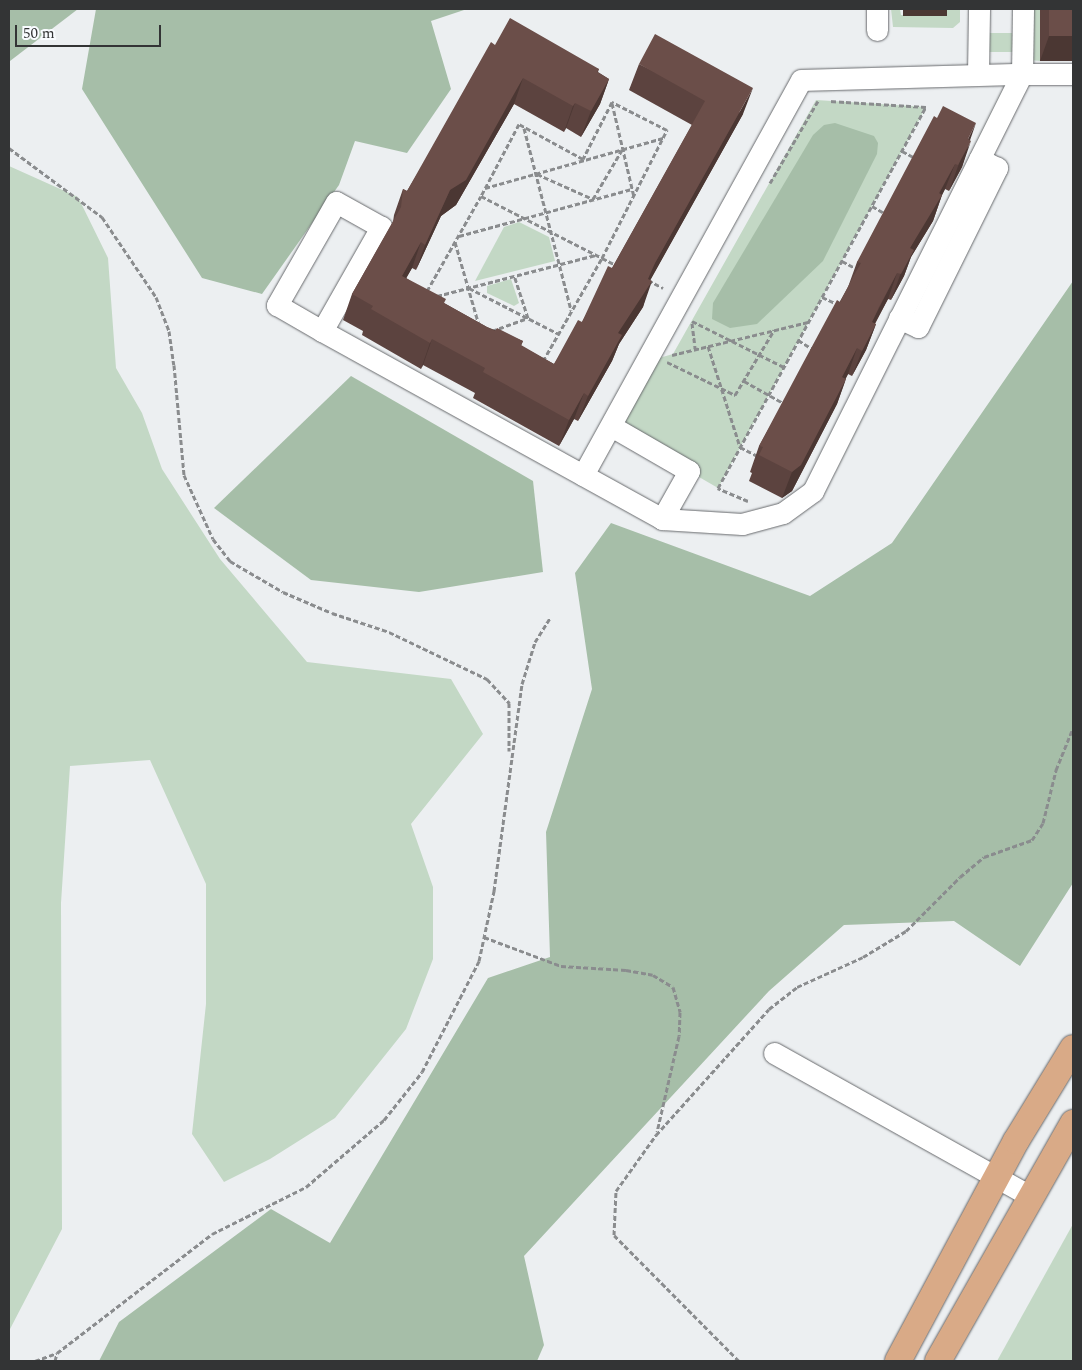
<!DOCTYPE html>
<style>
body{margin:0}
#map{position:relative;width:1082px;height:1370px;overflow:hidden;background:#eceff1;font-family:Spectral,serif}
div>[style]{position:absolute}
.green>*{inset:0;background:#c3d8c5;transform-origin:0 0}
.forest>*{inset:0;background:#a6bea8}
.path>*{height:3px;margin-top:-1.5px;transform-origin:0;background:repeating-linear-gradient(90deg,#8a8c8e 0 5px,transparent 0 7.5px)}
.roads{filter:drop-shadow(0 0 1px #686a6d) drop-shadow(0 0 1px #686a6d)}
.minor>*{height:21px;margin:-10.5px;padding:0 10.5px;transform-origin:10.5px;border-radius:10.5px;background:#fff}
.major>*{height:26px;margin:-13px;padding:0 13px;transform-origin:13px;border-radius:13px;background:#d9aa87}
.wall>*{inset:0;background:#5c433f;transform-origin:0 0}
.shaded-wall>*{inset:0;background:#4b3733;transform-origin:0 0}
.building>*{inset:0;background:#6b4e49;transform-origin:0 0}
span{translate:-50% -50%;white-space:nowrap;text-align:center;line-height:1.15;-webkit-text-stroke:5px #f9fcff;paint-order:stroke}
.frame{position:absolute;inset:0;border:10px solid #333435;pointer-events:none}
.scale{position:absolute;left:15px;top:25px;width:146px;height:22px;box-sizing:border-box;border:2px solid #333435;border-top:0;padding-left:6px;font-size:15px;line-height:18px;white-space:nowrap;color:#333435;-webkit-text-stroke:4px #f9fcff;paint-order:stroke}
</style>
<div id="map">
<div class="green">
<div style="clip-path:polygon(891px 9px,900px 9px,901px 15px,944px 15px,945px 9px,960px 9px,960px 22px,953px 28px,893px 27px)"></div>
<div style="clip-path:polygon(1025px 9px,1040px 9px,1040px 61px,1030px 60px)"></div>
<div style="left:989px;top:33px;width:31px;height:19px"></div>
<div style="clip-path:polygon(816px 100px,926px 107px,718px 488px,611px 426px,659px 358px,673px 354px)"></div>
<div style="clip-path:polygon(9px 166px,78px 197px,108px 258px,116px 368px,142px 413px,162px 469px,220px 559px,307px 662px,451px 679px,483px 734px,411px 824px,433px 887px,433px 959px,406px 1029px,335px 1118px,270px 1159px,224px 1182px,192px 1134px,206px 1004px,206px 884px,150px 760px,70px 766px,61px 903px,62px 1229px,9px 1331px)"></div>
<div style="clip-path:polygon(519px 222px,549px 237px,555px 261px,475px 281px,504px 227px)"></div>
<div style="clip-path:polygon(511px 279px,519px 303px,514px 306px,487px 293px,487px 286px)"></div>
<div style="clip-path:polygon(1073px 1224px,1073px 1361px,997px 1361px)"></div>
</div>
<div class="forest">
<div style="clip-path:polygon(10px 9px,78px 9px,10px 61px)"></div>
<div style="clip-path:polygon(96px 9px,467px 9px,431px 21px,451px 89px,407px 153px,355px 141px,339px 185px,262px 294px,202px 278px,82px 89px)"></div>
<div style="clip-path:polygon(835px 123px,874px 136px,878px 143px,877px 154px,823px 261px,757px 324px,730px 328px,712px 319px,713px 303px,813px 135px,824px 125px)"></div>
<div style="clip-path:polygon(1073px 281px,1073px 883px,1020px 966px,954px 921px,844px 925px,769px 991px,524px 1256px,544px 1345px,537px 1361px,99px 1361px,119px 1322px,271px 1209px,330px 1243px,488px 978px,550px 957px,546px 832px,592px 689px,575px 573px,611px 523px,810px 596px,892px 543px)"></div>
<div style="clip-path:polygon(351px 376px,533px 481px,543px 572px,419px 592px,311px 580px,214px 508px)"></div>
</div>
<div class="path">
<div style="left:612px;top:103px;width:97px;rotate:76.8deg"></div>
<div style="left:524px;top:128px;width:188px;rotate:75.5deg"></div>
<div style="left:9px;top:148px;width:116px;rotate:36.6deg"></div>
<div style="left:102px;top:217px;width:97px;rotate:56deg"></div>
<div style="left:156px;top:297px;width:36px;rotate:69deg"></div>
<div style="left:169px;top:331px;width:34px;rotate:82deg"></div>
<div style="left:174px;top:365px;width:110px;rotate:84.8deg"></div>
<div style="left:184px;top:475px;width:70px;rotate:65.6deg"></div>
<div style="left:213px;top:539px;width:28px;rotate:52deg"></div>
<div style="left:230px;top:561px;width:61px;rotate:30.3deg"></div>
<div style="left:283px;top:592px;width:53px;rotate:23.2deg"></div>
<div style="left:332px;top:613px;width:60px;rotate:18.4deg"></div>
<div style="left:389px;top:632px;width:109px;rotate:25.6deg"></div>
<div style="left:487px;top:679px;width:33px;rotate:47deg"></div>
<div style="left:509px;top:703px;width:48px;rotate:90deg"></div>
<div style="left:902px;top:151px;width:15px;rotate:28deg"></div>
<div style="left:537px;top:174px;width:61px;rotate:24.1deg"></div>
<div style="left:593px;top:199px;width:59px;rotate:-59.5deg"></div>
<div style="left:770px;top:183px;width:95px;rotate:-59.7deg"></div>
<div style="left:485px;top:188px;width:185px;rotate:-15.7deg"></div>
<div style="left:872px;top:206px;width:16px;rotate:30deg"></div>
<div style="left:459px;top:236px;width:179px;rotate:-15.2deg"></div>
<div style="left:455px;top:242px;width:86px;rotate:73.9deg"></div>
<div style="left:842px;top:261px;width:17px;rotate:28deg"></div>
<div style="left:648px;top:280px;width:17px;rotate:28deg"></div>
<div style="left:469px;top:288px;width:101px;rotate:27.1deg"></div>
<div style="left:427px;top:291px;width:109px;rotate:-60.4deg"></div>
<div style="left:437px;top:296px;width:163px;rotate:-14.5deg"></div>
<div style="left:822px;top:297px;width:17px;rotate:25deg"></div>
<div style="left:692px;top:321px;width:103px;rotate:26.6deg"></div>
<div style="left:692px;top:323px;width:26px;rotate:83deg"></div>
<div style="left:492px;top:331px;width:38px;rotate:-20deg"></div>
<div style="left:528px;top:318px;width:45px;rotate:-108deg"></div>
<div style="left:798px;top:340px;width:19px;rotate:32deg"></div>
<div style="left:708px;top:346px;width:106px;rotate:72.4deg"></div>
<div style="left:740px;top:447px;width:20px;rotate:27deg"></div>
<div style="left:672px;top:355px;width:140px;rotate:-13.6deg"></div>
<div style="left:543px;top:361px;width:119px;rotate:-60.2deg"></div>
<div style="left:602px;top:258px;width:144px;rotate:-63.1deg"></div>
<div style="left:667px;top:130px;width:62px;rotate:-153deg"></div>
<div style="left:612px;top:102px;width:64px;rotate:117deg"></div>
<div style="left:583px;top:159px;width:73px;rotate:-151.3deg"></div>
<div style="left:519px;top:124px;width:81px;rotate:117.8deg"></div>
<div style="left:481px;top:196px;width:136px;rotate:27.1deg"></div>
<div style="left:602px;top:258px;width:18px;rotate:27deg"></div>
<div style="left:667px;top:362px;width:76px;rotate:25.9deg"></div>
<div style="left:735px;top:395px;width:76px;rotate:-59deg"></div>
<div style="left:744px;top:381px;width:47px;rotate:29.3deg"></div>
<div style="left:748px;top:501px;width:33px;rotate:-157deg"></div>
<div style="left:718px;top:488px;width:434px;rotate:-61.4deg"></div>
<div style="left:926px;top:107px;width:97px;rotate:-176.5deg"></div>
<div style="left:484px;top:937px;width:82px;rotate:20.6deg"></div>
<div style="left:561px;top:966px;width:65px;rotate:3.5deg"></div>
<div style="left:626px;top:970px;width:27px;rotate:10deg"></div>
<div style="left:653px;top:975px;width:23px;rotate:31deg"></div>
<div style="left:673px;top:987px;width:26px;rotate:74deg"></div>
<div style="left:680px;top:1012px;width:24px;rotate:92deg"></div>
<div style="left:679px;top:1036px;width:98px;rotate:102.9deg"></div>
<div style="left:35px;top:1361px;width:23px;rotate:-20deg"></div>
<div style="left:55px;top:1361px;width:8px;rotate:-76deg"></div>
<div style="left:57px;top:1353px;width:195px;rotate:-37.5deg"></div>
<div style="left:212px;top:1234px;width:105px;rotate:-26.6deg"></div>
<div style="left:306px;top:1187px;width:103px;rotate:-40.7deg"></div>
<div style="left:384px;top:1120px;width:61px;rotate:-51.6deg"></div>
<div style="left:422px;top:1072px;width:125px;rotate:-62.8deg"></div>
<div style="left:479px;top:961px;width:72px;rotate:-77.9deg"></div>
<div style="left:494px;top:891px;width:209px;rotate:-82.3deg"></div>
<div style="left:522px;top:684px;width:44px;rotate:-72.8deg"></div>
<div style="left:535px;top:642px;width:28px;rotate:-58deg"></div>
<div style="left:739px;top:1361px;width:177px;rotate:-134.8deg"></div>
<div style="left:614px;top:1235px;width:44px;rotate:-87.4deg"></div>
<div style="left:616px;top:1191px;width:69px;rotate:-54.5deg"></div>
<div style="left:656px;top:1135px;width:169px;rotate:-48.1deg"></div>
<div style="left:769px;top:1009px;width:36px;rotate:-38deg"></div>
<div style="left:797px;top:987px;width:72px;rotate:-24.4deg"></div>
<div style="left:863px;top:957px;width:50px;rotate:-31.2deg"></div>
<div style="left:906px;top:931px;width:76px;rotate:-45deg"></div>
<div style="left:960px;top:877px;width:31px;rotate:-40deg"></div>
<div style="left:984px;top:857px;width:51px;rotate:-19.5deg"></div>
<div style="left:1032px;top:840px;width:20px;rotate:-57deg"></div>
<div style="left:1043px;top:823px;width:55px;rotate:-76.2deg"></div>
<div style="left:1056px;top:770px;width:45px;rotate:-68deg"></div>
</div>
<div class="roads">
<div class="minor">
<div style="left:877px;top:9px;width:21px;rotate:90deg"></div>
<div style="left:978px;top:74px;width:65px;rotate:-89.1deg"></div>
<div style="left:899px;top:318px;width:21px;rotate:25deg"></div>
<div style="left:918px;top:327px;width:178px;rotate:-63.6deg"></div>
<div style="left:997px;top:168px;width:20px;rotate:-153deg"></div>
<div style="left:322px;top:331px;width:120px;rotate:-60.4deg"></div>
<div style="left:381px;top:227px;width:51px;rotate:-150.9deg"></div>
<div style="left:336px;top:202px;width:119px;rotate:119.8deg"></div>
<div style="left:277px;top:305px;width:52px;rotate:30deg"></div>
<div style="left:322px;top:331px;width:389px;rotate:28.9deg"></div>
<div style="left:662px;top:519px;width:80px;rotate:3.6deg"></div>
<div style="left:742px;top:524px;width:42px;rotate:-15deg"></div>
<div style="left:783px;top:513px;width:37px;rotate:-36deg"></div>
<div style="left:813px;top:491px;width:466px;rotate:-63.4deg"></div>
<div style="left:1022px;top:74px;width:51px"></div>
<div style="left:611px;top:426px;width:90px;rotate:30deg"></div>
<div style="left:689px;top:471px;width:55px;rotate:119.4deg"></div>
<div style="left:583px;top:475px;width:451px;rotate:-61.1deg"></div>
<div style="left:801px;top:80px;width:221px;rotate:-1.6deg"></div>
<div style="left:1022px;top:74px;width:65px;rotate:-89.1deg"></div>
<div style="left:774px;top:1053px;width:293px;rotate:29.2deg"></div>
</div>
<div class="major">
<div style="left:898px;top:1361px;width:250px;rotate:-61.8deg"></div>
<div style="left:1016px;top:1141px;width:109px;rotate:-58.5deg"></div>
<div style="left:938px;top:1361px;width:274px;rotate:-60.4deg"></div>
</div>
</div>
<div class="wall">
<div style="left:1040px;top:9px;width:33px;height:52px"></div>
<div style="clip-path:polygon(495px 45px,599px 69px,598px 72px,609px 79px,600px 104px,581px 137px,566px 128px,564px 132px,514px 104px,456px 205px,441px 216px,416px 270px,412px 268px,406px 278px,444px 303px,487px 327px,523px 341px,521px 346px,554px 364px,582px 322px,692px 125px,629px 90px,639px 64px,743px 114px,650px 280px,643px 307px,619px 344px,612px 361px,578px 421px,574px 419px,559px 446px,473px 398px,475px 393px,423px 365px,421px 369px,362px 335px,363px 331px,343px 320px,352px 294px,393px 222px,394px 215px,403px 189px,407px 191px)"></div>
<div style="clip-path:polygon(970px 140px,962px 167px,949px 191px,945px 189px,942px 195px,933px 221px,911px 257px,904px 276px,891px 300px,888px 299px,875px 324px,876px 324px,866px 350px,852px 376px,848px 374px,846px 378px,837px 404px,792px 491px,782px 498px,749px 481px,752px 473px,750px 472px,759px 446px,848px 287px,857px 262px)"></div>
</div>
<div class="shaded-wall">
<div style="left:903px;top:9px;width:44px;height:7px"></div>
<div style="clip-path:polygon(1049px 36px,1073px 36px,1073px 61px,1040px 61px)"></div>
<div style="clip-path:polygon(523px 78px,514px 104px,456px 205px,441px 216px,416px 270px,425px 245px,450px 190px)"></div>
<div style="clip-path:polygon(609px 79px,600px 104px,581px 137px,591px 111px)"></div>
<div style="clip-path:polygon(753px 88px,743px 114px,646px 288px,652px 281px,643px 307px,619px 344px,612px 361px,578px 421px,588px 396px,618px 333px,655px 263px)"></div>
<div style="clip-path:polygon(575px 103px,566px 128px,564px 132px,573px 106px)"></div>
<div style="clip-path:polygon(976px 123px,967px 149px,971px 141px,962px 167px,949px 191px,968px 139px)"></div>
<div style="clip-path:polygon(955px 164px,945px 189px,941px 197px,942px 195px,933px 221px,911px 257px,904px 276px,891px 300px,910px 248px)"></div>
<div style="clip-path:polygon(421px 242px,412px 268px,393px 302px,402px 276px)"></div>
<div style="clip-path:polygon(897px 273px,888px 299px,870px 332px,872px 322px)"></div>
<div style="clip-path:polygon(876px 324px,866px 350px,852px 376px,862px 351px)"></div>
<div style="clip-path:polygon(432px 339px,423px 365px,421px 369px,430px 343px)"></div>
<div style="clip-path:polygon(857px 348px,848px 374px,833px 403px,842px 377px)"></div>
<div style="clip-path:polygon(846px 379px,837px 404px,792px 491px,782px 498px,792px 472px)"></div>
<div style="clip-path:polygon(584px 393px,574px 419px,559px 446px,569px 420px)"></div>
</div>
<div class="building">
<div style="left:1049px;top:9px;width:24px;height:27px"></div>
<div style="clip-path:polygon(510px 18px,599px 69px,597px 72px,609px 79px,591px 111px,575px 103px,573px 106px,523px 78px,466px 180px,450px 190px,425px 245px,421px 242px,402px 276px,446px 299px,444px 303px,487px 327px,495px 331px,497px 328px,523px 341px,521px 345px,554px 364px,578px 320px,582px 322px,608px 266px,612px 268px,705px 101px,639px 64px,655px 34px,753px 88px,655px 263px,648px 279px,652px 281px,618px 333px,622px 335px,588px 396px,584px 393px,569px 420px,483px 372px,485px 368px,432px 339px,430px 343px,371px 309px,373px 306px,352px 294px,401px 207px,403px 189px,407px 191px,491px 42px,495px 45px)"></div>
<div style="clip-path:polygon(943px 106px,976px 123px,968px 139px,971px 141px,958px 165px,955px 164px,939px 193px,942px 195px,910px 248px,914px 250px,901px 274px,897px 273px,879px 307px,872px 322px,876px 324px,862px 351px,857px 348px,842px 377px,846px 379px,801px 465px,792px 472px,759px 455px,763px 447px,759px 446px,802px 365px,837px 300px,840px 302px,853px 277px,861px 263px,857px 262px,934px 116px,937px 118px)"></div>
</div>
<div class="frame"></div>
<div class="scale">50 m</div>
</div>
